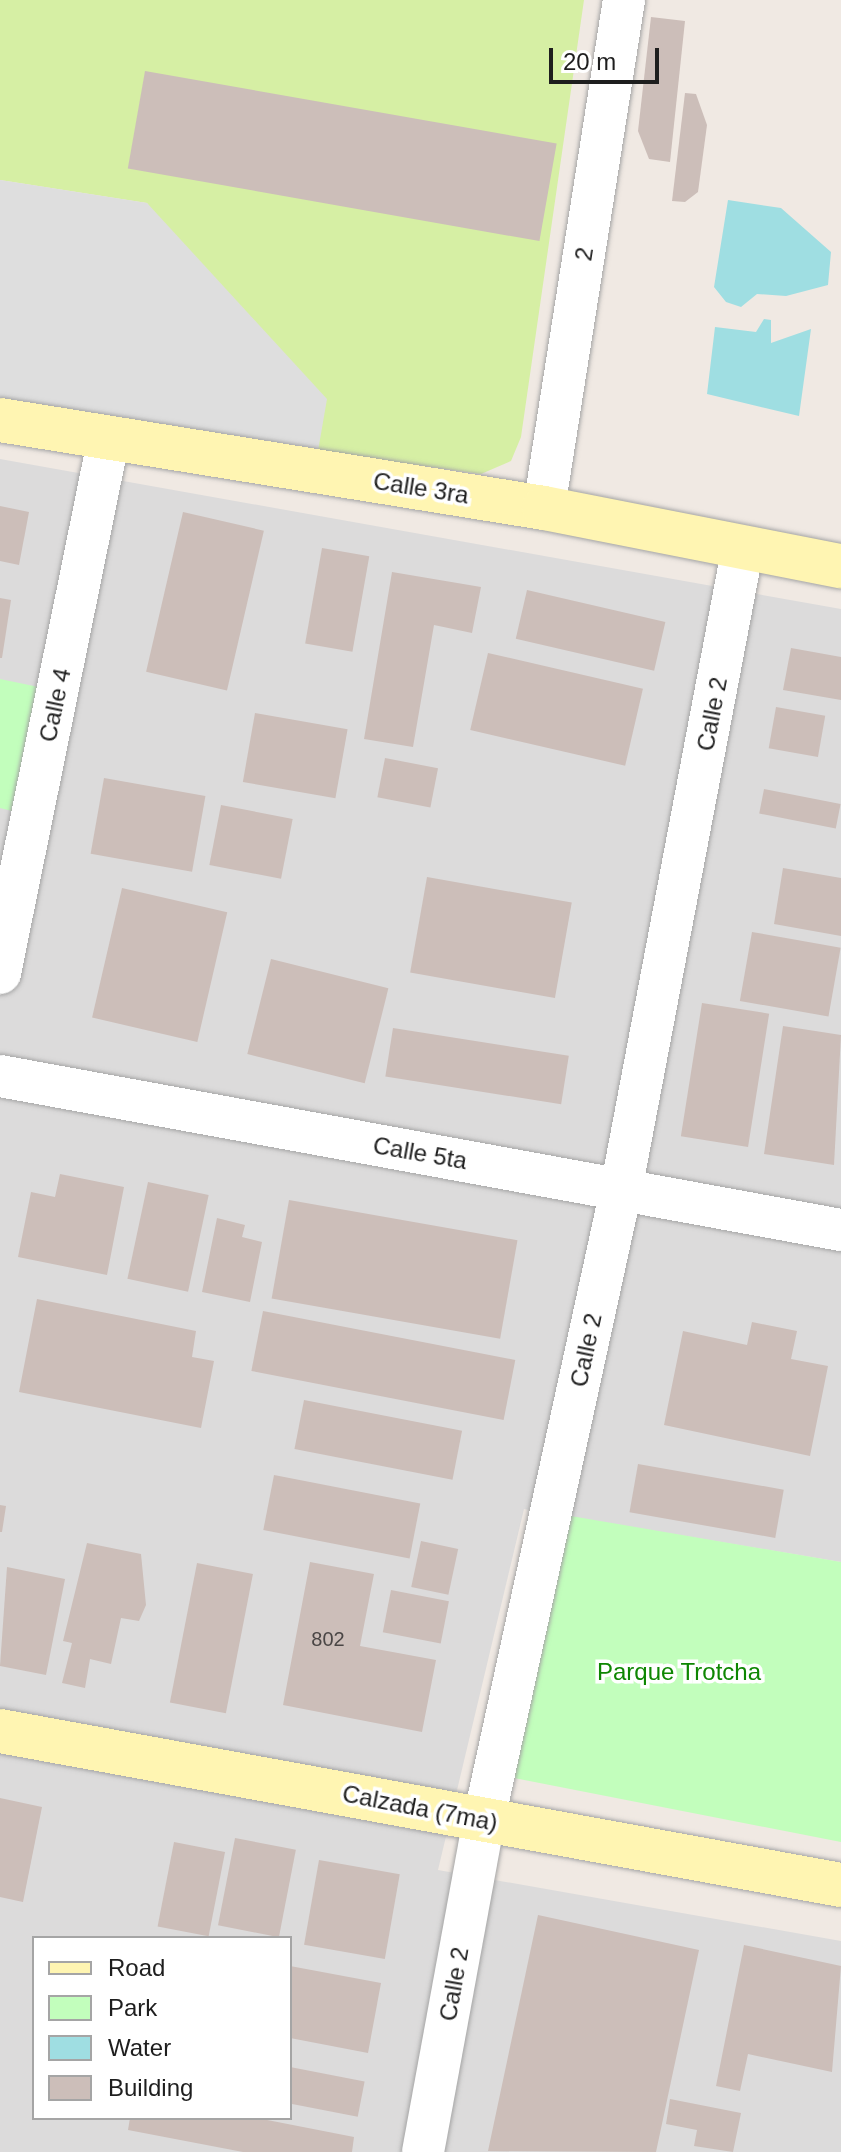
<!DOCTYPE html>
<style>
body{margin:0}
#map{position:relative;width:841px;height:2152px;overflow:hidden;background:#f0e9e3;font-family:Arial,sans-serif}
div>[style]{position:absolute}
.residential>*{inset:0;background:#dcdbdb}
.grass>*{inset:0;background:#d6efa4}
.park>*{inset:0;background:#c2febc}
.parking>*{inset:0;background:#dedede}
.water>*{inset:0;background:#9fdee2}
.building>*{inset:0;background:#ccbeb9;transform-origin:0 0}
.roads{filter:drop-shadow(0 0 2px #a5a5a5) drop-shadow(0 0 2px #a5a5a5)}
.street>*{height:42px;margin:-21px;padding:0 21px;transform-origin:21px;border-radius:21px;background:#fff}
.secondary>*{height:44px;margin:-22px;padding:0 22px;transform-origin:22px;border-radius:22px;background:#fff5b2}
span{translate:-50% -50%;white-space:nowrap;text-align:center;line-height:1.15;-webkit-text-stroke:7px #fff;paint-order:stroke}
.number-label{font-size:20px;color:#4a4645}
.number-label span{-webkit-text-stroke-width:0}
.street-label{font-size:24px;color:#1e1e1e}
.park-label{font-size:24px;color:#0e8602}
.legend{position:absolute;left:32px;top:1936px;width:260px;height:184px;box-sizing:border-box;background:#fff;border:2px solid #a5a5a5;margin:0;padding:10px 14px;list-style:none;font-size:24px;color:#1e1e1e}
.legend li{display:flex;align-items:center;gap:16px;height:40px}
.legend b{width:40px;border:2px solid #a5a5a5}
.scale{position:absolute;left:549px;top:48px;width:110px;height:36px;box-sizing:border-box;border:4px solid #1e1e1e;border-top:0;padding-left:10px;font-size:24px;line-height:28px;white-space:nowrap;color:#1e1e1e;-webkit-text-stroke:6px #fff;paint-order:stroke}
</style>
<div id="map">
<div class="residential">
<div style="clip-path:polygon(evenodd,0 459px,841px 609px,841px 1562px,524px 1509px,438px 1870px,841px 1941px,841px 2152px,0 2152px,0 459px,34px 1938px,290px 1938px,290px 2118px,34px 2118px,34px 1938px)"></div>
</div>
<div class="grass">
<div style="clip-path:polygon(0 0,584px 0,521px 437px,511px 461px,481px 474px,318px 451px,147px 203px,0 180px)"></div>
</div>
<div class="park">
<div style="clip-path:polygon(0 679px,58px 691px,32px 816px,0 808px)"></div>
<div style="clip-path:polygon(565px 1515px,841px 1562px,841px 1842px,509px 1777px)"></div>
</div>
<div class="parking">
<div style="clip-path:polygon(0 180px,147px 203px,327px 399px,318px 451px,0 401px)"></div>
</div>
<div class="water">
<div style="clip-path:polygon(728px 200px,781px 208px,831px 252px,828px 285px,786px 296px,757px 294px,741px 307px,726px 302px,714px 287px)"></div>
<div style="clip-path:polygon(764px 319px,771px 320px,771px 343px,811px 329px,799px 416px,707px 394px,715px 327px,756px 332px)"></div>
</div>
<div class="building">
<div style="clip-path:polygon(651px 17px,685px 21px,670px 162px,649px 159px,638px 131px)"></div>
<div style="left:145px;top:71px;width:418px;height:99px;rotate:10deg"></div>
<div style="clip-path:polygon(685px 93px,696px 94px,707px 125px,698px 192px,685px 202px,672px 201px)"></div>
<div style="clip-path:polygon(0 506px,29px 512px,19px 565px,0 561px)"></div>
<div style="left:183px;top:512px;width:83px;height:164px;rotate:13deg"></div>
<div style="left:322px;top:548px;width:48px;height:97px;rotate:10deg"></div>
<div style="clip-path:polygon(392px 572px,481px 587px,472px 633px,434px 625px,413px 747px,364px 739px)"></div>
<div style="left:527px;top:590px;width:142px;height:50px;rotate:13deg"></div>
<div style="clip-path:polygon(0 598px,11px 600px,2px 658px,0 658px)"></div>
<div style="clip-path:polygon(791px 648px,841px 657px,841px 700px,783px 690px)"></div>
<div style="left:488px;top:653px;width:159px;height:79px;rotate:13deg"></div>
<div style="left:776px;top:707px;width:50px;height:42px;rotate:10deg"></div>
<div style="left:255px;top:713px;width:94px;height:70px;rotate:10deg"></div>
<div style="left:385px;top:758px;width:54px;height:40px;rotate:11deg"></div>
<div style="left:104px;top:778px;width:103px;height:77px;rotate:10deg"></div>
<div style="left:764px;top:789px;width:78px;height:25px;rotate:11deg"></div>
<div style="left:221px;top:805px;width:73px;height:61px;rotate:11deg"></div>
<div style="clip-path:polygon(783px 868px,841px 878px,841px 936px,774px 924px)"></div>
<div style="left:427px;top:877px;width:147px;height:97px;rotate:10deg"></div>
<div style="left:122px;top:888px;width:108px;height:133px;rotate:13deg"></div>
<div style="left:752px;top:932px;width:90px;height:70px;rotate:10deg"></div>
<div style="left:271px;top:959px;width:121px;height:98px;rotate:14deg"></div>
<div style="left:702px;top:1003px;width:68px;height:135px;rotate:9deg"></div>
<div style="clip-path:polygon(783px 1026px,841px 1035px,834px 1165px,764px 1154px)"></div>
<div style="left:393px;top:1028px;width:178px;height:49px;rotate:9deg"></div>
<div style="clip-path:polygon(60px 1174px,124px 1187px,107px 1275px,18px 1257px,31px 1192px,55px 1197px)"></div>
<div style="left:148px;top:1182px;width:62px;height:99px;rotate:12deg"></div>
<div style="left:289px;top:1200px;width:232px;height:100px;rotate:10deg"></div>
<div style="clip-path:polygon(217px 1218px,245px 1225px,242px 1237px,262px 1242px,250px 1302px,202px 1292px)"></div>
<div style="clip-path:polygon(37px 1299px,196px 1331px,192px 1357px,214px 1361px,201px 1428px,19px 1392px)"></div>
<div style="left:263px;top:1311px;width:257px;height:61px;rotate:11deg"></div>
<div style="clip-path:polygon(752px 1322px,797px 1331px,791px 1359px,828px 1366px,810px 1456px,664px 1425px,683px 1331px,747px 1345px)"></div>
<div style="left:304px;top:1400px;width:161px;height:50px;rotate:11deg"></div>
<div style="left:638px;top:1464px;width:148px;height:49px;rotate:10deg"></div>
<div style="left:274px;top:1475px;width:149px;height:56px;rotate:11deg"></div>
<div style="clip-path:polygon(0 1505px,6px 1506px,2px 1532px,0 1532px)"></div>
<div style="left:421px;top:1541px;width:38px;height:47px;rotate:12deg"></div>
<div style="clip-path:polygon(87px 1543px,141px 1554px,146px 1605px,139px 1621px,121px 1618px,111px 1664px,90px 1659px,85px 1688px,62px 1683px,72px 1643px,63px 1641px)"></div>
<div style="clip-path:polygon(310px 1562px,374px 1574px,360px 1646px,436px 1660px,422px 1732px,283px 1705px)"></div>
<div style="left:197px;top:1563px;width:57px;height:142px;rotate:11deg"></div>
<div style="clip-path:polygon(7px 1567px,65px 1579px,46px 1675px,0 1666px)"></div>
<div style="left:391px;top:1590px;width:59px;height:43px;rotate:11deg"></div>
<div style="clip-path:polygon(0 1798px,42px 1807px,23px 1902px,0 1897px)"></div>
<div style="left:235px;top:1838px;width:62px;height:89px;rotate:11deg"></div>
<div style="left:174px;top:1842px;width:52px;height:86px;rotate:11deg"></div>
<div style="left:319px;top:1860px;width:82px;height:86px;rotate:10deg"></div>
<div style="clip-path:polygon(538px 1915px,699px 1950px,656px 2152px,488px 2151px)"></div>
<div style="clip-path:polygon(744px 1945px,841px 1966px,832px 2072px,748px 2054px,740px 2091px,716px 2086px)"></div>
<div style="clip-path:polygon(290px 1966px,381px 1983px,368px 2053px,290px 2038px)"></div>
<div style="left:290px;top:2067px;width:76px;height:36px;rotate:11deg"></div>
<div style="clip-path:polygon(670px 2099px,741px 2113px,733px 2152px,694px 2146px,697px 2130px,666px 2124px)"></div>
<div style="clip-path:polygon(130px 2118px,257px 2118px,354px 2137px,352px 2152px,243px 2152px,128px 2130px)"></div>
</div>
<div class="roads">
<div class="street">
<div style="left:544px;top:508px;width:514px;rotate:-81.05deg"></div>
<div style="left:0;top:973px;width:547px;rotate:-78.51deg"></div>
<div style="left:0;top:1076px;width:855px;rotate:10.38deg"></div>
<div style="left:423px;top:2152px;width:339px;rotate:-79.6deg"></div>
<div style="left:484px;top:1819px;width:644px;rotate:-77.71deg"></div>
<div style="left:621px;top:1190px;width:654px;rotate:-79.26deg"></div>
</div>
<div class="secondary">
<div style="left:0;top:420px;width:551px;rotate:9.19deg"></div>
<div style="left:544px;top:508px;width:303px;rotate:11.1deg"></div>
<div style="left:0;top:1731px;width:855px;rotate:10.38deg"></div>
</div>
</div>
<div class="number-label">
<span style="left:328px;top:1639px">802</span>
</div>
<div class="street-label">
<span style="left:584px;top:254px;rotate:-81deg">2</span>
<span style="left:421px;top:488px;rotate:9deg">Calle 3ra</span>
<span style="left:55px;top:705px;rotate:-78deg">Calle 4</span>
<span style="left:712px;top:714px;rotate:-79deg">Calle 2</span>
<span style="left:420px;top:1153px;rotate:10deg">Calle 5ta</span>
<span style="left:586px;top:1350px;rotate:-78deg">Calle 2</span>
<span style="left:420px;top:1808px;rotate:11deg">Calzada (7ma)</span>
<span style="left:454px;top:1984px;rotate:-80deg">Calle 2</span>
</div>
<div class="park-label">
<span style="left:679px;top:1672px">Parque Trotcha</span>
</div>
<ul class="legend">
<li><b style="height:10px;background:#fff5b2"></b>Road</li>
<li><b style="height:22px;background:#c2febc"></b>Park</li>
<li><b style="height:22px;background:#9fdee2"></b>Water</li>
<li><b style="height:22px;background:#ccbeb9"></b>Building</li>
</ul>
<div class="scale">20 m</div>
</div>
